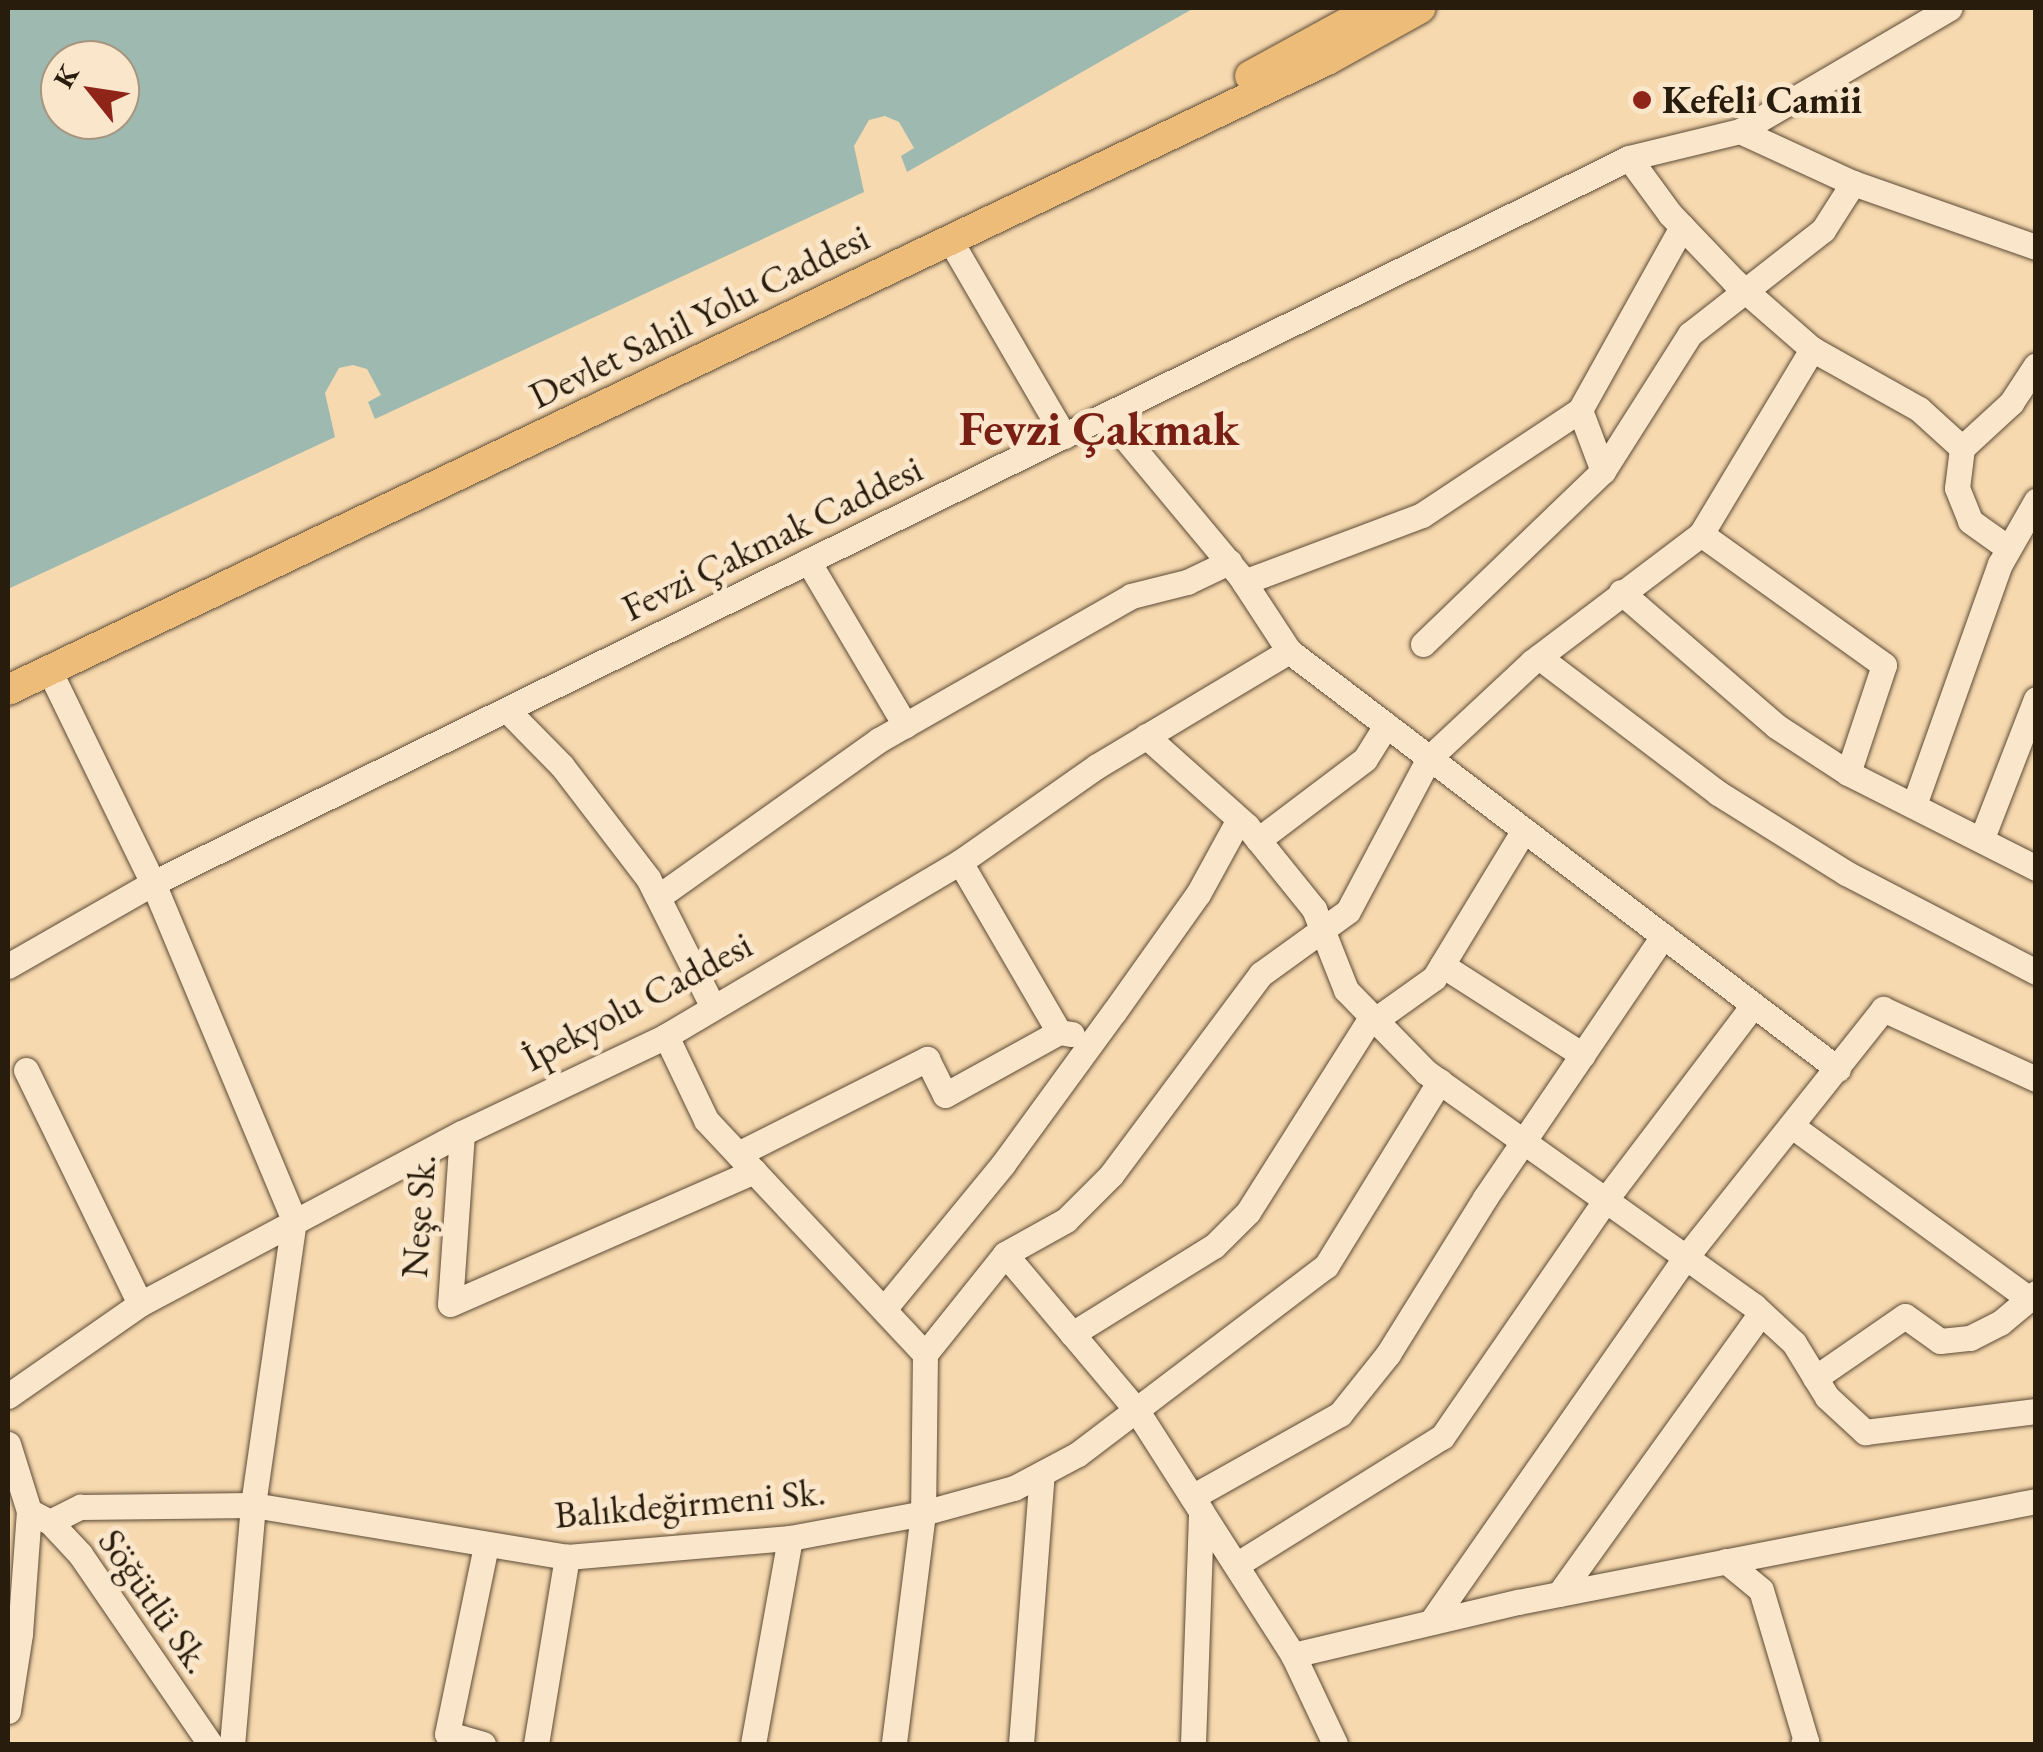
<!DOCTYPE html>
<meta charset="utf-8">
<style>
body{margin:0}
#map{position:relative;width:2043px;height:1752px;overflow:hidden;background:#f7d9af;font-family:"EB Garamond",serif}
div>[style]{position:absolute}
.water>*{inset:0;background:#9eb9b0}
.roads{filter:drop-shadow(0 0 2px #5c4b36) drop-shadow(0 0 2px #5c4b36)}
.minor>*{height:25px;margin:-12.5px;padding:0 12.5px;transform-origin:12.5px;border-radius:12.5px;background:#fae6cb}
.major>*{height:30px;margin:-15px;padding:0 15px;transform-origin:15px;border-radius:15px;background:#ecbc78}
.dots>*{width:28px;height:28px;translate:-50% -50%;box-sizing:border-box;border:5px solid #fae6cb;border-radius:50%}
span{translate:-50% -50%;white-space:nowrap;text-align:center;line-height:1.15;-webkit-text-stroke:10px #fae6cb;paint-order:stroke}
.poi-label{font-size:38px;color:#281c0d;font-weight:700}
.left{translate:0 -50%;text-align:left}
.street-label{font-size:38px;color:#281c0d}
.district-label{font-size:48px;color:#7a1f14;font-weight:700}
.frame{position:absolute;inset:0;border:10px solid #281c0d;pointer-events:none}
.north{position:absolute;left:40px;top:40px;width:100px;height:100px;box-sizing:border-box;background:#fae6cb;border:2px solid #a6957f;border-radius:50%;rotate:300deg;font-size:28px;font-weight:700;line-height:40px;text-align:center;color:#281c0d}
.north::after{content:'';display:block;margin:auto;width:35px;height:45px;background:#8f2418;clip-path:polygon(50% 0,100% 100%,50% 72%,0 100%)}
</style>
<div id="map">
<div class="water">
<div style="clip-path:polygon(evenodd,8px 8px,1194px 8px,907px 172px,901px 156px,914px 148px,899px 122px,885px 116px,869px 120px,854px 146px,864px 192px,375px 419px,368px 402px,381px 395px,367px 369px,353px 365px,339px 368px,325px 393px,335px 437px,8px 589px,8px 8px,60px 60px,120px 60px,120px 120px,60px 120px,60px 60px)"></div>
</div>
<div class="roads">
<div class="minor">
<div style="left:1740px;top:131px;width:124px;rotate:24.7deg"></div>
<div style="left:1853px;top:183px;width:194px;rotate:19.3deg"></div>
<div style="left:1629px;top:158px;width:69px;rotate:53.8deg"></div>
<div style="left:1670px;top:214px;width:93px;rotate:46.3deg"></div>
<div style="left:1734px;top:281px;width:103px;rotate:41.1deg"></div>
<div style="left:1812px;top:349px;width:123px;rotate:29.3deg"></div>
<div style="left:1919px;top:409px;width:58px;rotate:42.2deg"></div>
<div style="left:1962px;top:448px;width:67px;rotate:-42.6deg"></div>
<div style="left:2011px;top:403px;width:45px;rotate:-56.7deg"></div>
<div style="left:950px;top:240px;width:227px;rotate:59.8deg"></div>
<div style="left:1106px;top:415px;width:209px;rotate:50.2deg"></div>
<div style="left:1240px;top:576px;width:90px;rotate:56.8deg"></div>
<div style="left:1289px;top:651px;width:690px;rotate:37.29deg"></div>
<div style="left:1962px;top:448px;width:40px;rotate:97.1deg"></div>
<div style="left:1957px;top:488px;width:35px;rotate:68deg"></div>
<div style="left:1970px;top:521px;width:47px;rotate:35.4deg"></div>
<div style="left:1603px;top:471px;width:162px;rotate:-57.6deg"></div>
<div style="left:1690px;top:334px;width:169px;rotate:-38deg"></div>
<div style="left:1823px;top:230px;width:56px;rotate:-57.4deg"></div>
<div style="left:1701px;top:534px;width:225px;rotate:35.6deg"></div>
<div style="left:1884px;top:665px;width:114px;rotate:108.4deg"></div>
<div style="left:808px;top:561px;width:191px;rotate:59.4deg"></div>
<div style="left:1244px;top:582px;width:190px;rotate:-20.6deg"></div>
<div style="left:1422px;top:515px;width:190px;rotate:-33.6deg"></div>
<div style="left:1580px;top:410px;width:210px;rotate:-60.9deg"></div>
<div style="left:1621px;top:592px;width:205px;rotate:40.8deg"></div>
<div style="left:1776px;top:726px;width:86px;rotate:33.1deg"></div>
<div style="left:1848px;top:773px;width:211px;rotate:26.8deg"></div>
<div style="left:1423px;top:644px;width:250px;rotate:-43.9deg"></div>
<div style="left:1603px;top:471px;width:65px;rotate:-110.7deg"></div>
<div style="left:1539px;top:657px;width:225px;rotate:37.2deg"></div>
<div style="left:1718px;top:793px;width:151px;rotate:32deg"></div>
<div style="left:1846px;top:873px;width:214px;rotate:27.5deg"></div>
<div style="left:49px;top:670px;width:237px;rotate:64deg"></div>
<div style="left:153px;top:883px;width:365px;rotate:67.3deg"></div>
<div style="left:294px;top:1220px;width:288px;rotate:98.2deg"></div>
<div style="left:253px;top:1505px;width:240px;rotate:95deg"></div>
<div style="left:507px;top:710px;width:78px;rotate:45.5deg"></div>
<div style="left:562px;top:766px;width:141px;rotate:52.5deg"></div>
<div style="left:648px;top:878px;width:144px;rotate:63.3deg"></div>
<div style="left:1146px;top:736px;width:135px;rotate:41.7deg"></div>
<div style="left:1247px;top:826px;width:107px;rotate:51.1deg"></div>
<div style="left:1314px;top:909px;width:87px;rotate:68.4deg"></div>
<div style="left:1346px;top:990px;width:115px;rotate:45.7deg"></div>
<div style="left:1426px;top:1072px;width:403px;rotate:35.5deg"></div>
<div style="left:1754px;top:1306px;width:54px;rotate:42.8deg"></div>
<div style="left:1794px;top:1343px;width:63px;rotate:58.6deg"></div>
<div style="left:1827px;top:1397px;width:52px;rotate:42.6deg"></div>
<div style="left:1865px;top:1432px;width:172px;rotate:-7deg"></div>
<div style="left:1914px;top:805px;width:256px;rotate:-70.4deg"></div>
<div style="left:2000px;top:564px;width:73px;rotate:-60.3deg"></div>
<div style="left:1982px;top:838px;width:149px;rotate:-68.8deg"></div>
<div style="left:1258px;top:840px;width:134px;rotate:-37.1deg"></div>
<div style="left:1365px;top:759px;width:40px;rotate:-58deg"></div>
<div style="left:960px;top:862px;width:197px;rotate:59.8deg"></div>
<div style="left:1059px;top:1032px;width:13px;rotate:9deg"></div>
<div style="left:658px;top:897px;width:271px;rotate:-35.4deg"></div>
<div style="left:879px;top:740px;width:290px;rotate:-29.7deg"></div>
<div style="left:1131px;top:596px;width:58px;rotate:-14deg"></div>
<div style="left:1187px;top:582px;width:47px;rotate:-25.5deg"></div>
<div style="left:1442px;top:965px;width:167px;rotate:32.6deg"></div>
<div style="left:8px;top:966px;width:167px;rotate:-29.8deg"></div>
<div style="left:153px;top:883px;width:1644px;rotate:-26.16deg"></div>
<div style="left:1629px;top:158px;width:114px;rotate:-13.7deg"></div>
<div style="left:1740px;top:131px;width:243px;rotate:-30.4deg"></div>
<div style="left:1375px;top:1020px;width:72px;rotate:-35.4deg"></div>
<div style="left:1434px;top:978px;width:173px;rotate:-58.7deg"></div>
<div style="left:666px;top:1036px;width:93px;rotate:64.5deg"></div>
<div style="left:706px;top:1120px;width:320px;rotate:46.9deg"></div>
<div style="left:925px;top:1354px;width:159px;rotate:90.7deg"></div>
<div style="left:923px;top:1513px;width:233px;rotate:97.2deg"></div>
<div style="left:26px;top:1070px;width:260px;rotate:64deg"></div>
<div style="left:1792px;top:1126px;width:293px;rotate:36.1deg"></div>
<div style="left:2029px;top:1299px;width:9px;rotate:-41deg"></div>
<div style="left:462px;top:1133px;width:171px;rotate:94deg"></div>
<div style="left:450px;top:1304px;width:332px;rotate:-23.6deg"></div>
<div style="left:738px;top:1154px;width:212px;rotate:-26.7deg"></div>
<div style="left:927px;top:1059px;width:40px;rotate:63.4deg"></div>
<div style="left:945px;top:1095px;width:130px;rotate:-28.9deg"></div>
<div style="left:1005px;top:1254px;width:205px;rotate:49.9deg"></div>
<div style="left:1137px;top:1411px;width:290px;rotate:57.4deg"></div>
<div style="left:1293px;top:1655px;width:231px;rotate:-13.3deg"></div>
<div style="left:1518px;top:1602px;width:528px;rotate:-11.03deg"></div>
<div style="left:884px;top:1309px;width:188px;rotate:-50.6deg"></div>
<div style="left:1003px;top:1164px;width:188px;rotate:-53.9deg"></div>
<div style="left:1114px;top:1012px;width:145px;rotate:-54.6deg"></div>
<div style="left:1198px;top:894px;width:85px;rotate:-61.3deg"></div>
<div style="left:1072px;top:1334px;width:167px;rotate:-31.8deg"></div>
<div style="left:1214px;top:1246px;width:48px;rotate:-45deg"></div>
<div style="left:1248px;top:1212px;width:232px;rotate:-57.7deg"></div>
<div style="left:925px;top:1354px;width:128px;rotate:-51.3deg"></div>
<div style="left:1005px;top:1254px;width:70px;rotate:-29.1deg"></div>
<div style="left:1066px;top:1220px;width:64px;rotate:-45deg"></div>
<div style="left:1111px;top:1175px;width:251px;rotate:-53.3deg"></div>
<div style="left:1261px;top:974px;width:107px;rotate:-35.9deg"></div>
<div style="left:1348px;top:911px;width:173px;rotate:-62.1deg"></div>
<div style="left:1429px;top:758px;width:141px;rotate:-43deg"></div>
<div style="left:1532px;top:662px;width:212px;rotate:-37.1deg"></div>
<div style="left:1701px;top:534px;width:216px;rotate:-59deg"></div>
<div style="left:1815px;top:1378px;width:109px;rotate:-34.6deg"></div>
<div style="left:1905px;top:1316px;width:43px;rotate:35.5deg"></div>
<div style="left:1940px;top:1341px;width:30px;rotate:-6deg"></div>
<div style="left:1970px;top:1338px;width:34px;rotate:-27deg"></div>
<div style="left:2000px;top:1323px;width:38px;rotate:-40deg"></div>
<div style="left:8px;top:1396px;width:161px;rotate:-34.9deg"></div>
<div style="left:140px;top:1304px;width:365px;rotate:-28deg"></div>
<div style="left:462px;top:1133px;width:226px;rotate:-25.4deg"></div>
<div style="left:666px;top:1036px;width:342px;rotate:-30.6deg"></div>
<div style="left:960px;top:862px;width:167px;rotate:-35deg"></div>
<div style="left:1097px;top:766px;width:224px;rotate:-30.9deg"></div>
<div style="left:8px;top:1444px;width:70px;rotate:72.6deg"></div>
<div style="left:29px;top:1511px;width:123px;rotate:94.2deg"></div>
<div style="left:20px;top:1634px;width:78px;rotate:98.9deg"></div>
<div style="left:1192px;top:1497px;width:170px;rotate:-29.3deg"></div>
<div style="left:1340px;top:1414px;width:77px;rotate:-51.3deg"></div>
<div style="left:1388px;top:1354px;width:184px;rotate:-58.1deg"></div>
<div style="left:1485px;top:1198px;width:317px;rotate:-55.8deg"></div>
<div style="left:29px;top:1511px;width:24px;rotate:28deg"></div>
<div style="left:50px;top:1522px;width:44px;rotate:46.8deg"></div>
<div style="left:80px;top:1554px;width:230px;rotate:55.6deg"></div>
<div style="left:50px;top:1522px;width:34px;rotate:-27deg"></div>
<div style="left:80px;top:1507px;width:173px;rotate:-0.7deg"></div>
<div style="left:253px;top:1505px;width:318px;rotate:9.4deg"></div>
<div style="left:567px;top:1557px;width:224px;rotate:-4.9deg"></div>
<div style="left:790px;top:1538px;width:135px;rotate:-10.6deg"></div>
<div style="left:923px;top:1513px;width:94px;rotate:-15.4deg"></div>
<div style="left:1014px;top:1488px;width:72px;rotate:-28deg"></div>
<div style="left:1078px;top:1454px;width:311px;rotate:-37.2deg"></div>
<div style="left:1326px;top:1266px;width:217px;rotate:-58.4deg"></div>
<div style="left:1726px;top:1561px;width:45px;rotate:39.6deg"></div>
<div style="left:1761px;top:1590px;width:158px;rotate:73.4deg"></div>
<div style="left:1806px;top:1741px;width:4px;rotate:135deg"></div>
<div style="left:1236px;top:1565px;width:243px;rotate:-31.9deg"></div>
<div style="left:1442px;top:1437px;width:289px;rotate:-55.4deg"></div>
<div style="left:1606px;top:1199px;width:243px;rotate:-52.8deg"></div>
<div style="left:1559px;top:1594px;width:346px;rotate:-54.3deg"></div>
<div style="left:1431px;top:1622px;width:445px;rotate:-55.1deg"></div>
<div style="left:1686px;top:1257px;width:317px;rotate:-51.5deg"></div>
<div style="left:1883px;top:1009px;width:168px;rotate:24.6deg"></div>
<div style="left:1293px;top:1655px;width:98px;rotate:64.7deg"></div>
<div style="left:483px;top:1744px;width:37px;rotate:-164deg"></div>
<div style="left:447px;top:1734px;width:192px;rotate:-78.3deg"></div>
<div style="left:536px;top:1744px;width:190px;rotate:-80.6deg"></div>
<div style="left:753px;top:1744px;width:209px;rotate:-79.8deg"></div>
<div style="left:1021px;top:1744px;width:271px;rotate:-85.6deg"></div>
<div style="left:1193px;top:1744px;width:233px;rotate:-88deg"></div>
</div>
<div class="major">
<div style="left:1250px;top:76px;width:141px;rotate:-28.7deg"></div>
<div style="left:8px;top:690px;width:1462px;rotate:-25.53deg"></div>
<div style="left:1327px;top:60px;width:107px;rotate:-29deg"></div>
</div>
</div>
<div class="dots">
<div style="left:1642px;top:100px;background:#8f2418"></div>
</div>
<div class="poi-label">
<span class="left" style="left:1662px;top:100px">Kefeli Camii</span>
</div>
<div class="street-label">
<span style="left:699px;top:316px;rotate:-26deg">Devlet Sahil Yolu Caddesi</span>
<span style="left:772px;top:538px;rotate:-26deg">Fevzi Çakmak Caddesi</span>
<span style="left:637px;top:1001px;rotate:-28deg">İpekyolu Caddesi</span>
<span style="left:418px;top:1216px;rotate:-86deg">Neşe Sk.</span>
<span style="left:690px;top:1503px;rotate:-5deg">Balıkdeğirmeni Sk.</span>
<span style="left:155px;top:1601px;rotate:55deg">Söğütlü Sk.</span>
</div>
<div class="district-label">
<span style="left:1099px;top:429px">Fevzi Çakmak</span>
</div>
<div class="frame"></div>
<div class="north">K</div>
</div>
